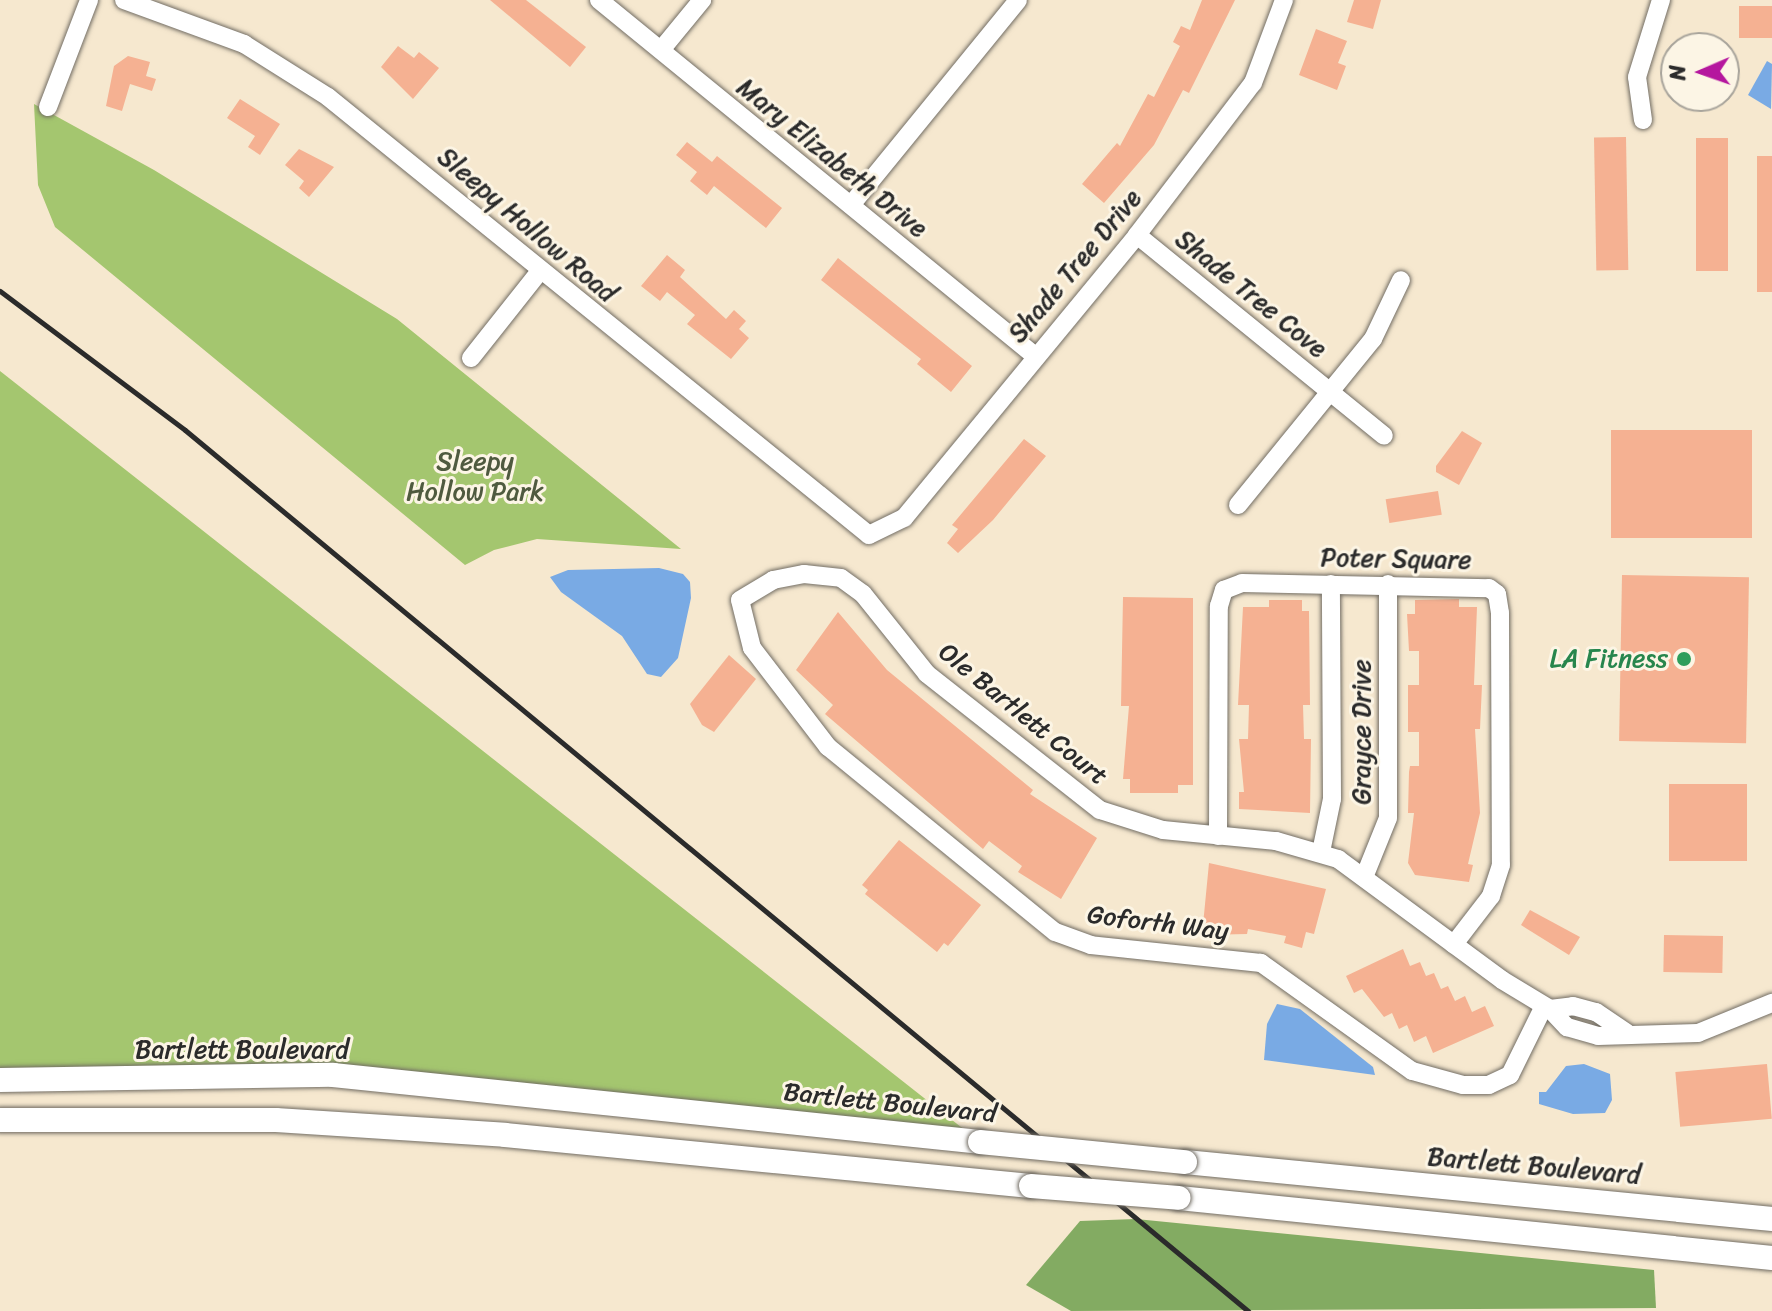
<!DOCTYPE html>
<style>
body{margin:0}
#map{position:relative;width:1772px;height:1311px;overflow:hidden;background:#f6e8cf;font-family:Sriracha,sans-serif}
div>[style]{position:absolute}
.green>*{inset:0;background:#a4c66f}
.forest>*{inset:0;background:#83ab62}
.water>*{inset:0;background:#79aae4}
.building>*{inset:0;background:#f5b192;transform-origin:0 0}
.roads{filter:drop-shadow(0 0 2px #726d64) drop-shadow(0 0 2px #726d64)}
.minor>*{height:18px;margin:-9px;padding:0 9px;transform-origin:9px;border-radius:9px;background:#fff}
.major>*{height:24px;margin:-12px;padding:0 12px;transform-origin:12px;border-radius:12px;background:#fff}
.rail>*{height:5px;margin:-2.5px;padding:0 2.5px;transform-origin:2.5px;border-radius:2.5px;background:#2b2b2b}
.bridges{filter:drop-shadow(0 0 2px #726d64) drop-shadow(0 0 2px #726d64)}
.major-bridge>*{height:24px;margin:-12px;padding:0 12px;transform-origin:12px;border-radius:12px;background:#fff}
.dots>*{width:22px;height:22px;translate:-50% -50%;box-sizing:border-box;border:4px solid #fcf5e5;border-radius:50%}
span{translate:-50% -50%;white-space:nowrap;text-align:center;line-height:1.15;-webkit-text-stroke:6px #fcf5e5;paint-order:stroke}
.street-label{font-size:26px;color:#2b2b2b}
.park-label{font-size:26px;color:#4f5a3f}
.leisure-label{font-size:26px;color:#27864d}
.right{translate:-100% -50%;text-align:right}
.north{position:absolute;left:1660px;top:32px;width:80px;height:80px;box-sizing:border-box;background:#fcf5e5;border:2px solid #a8a49b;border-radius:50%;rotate:268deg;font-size:22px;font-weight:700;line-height:32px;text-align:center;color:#2b2b2b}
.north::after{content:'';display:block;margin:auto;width:28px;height:36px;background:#b5179e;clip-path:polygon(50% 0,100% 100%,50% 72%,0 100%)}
</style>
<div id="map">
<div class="green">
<div style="clip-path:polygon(34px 104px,154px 170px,397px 319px,681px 549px,537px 539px,494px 550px,465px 565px,55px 227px,38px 185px)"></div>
<div style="clip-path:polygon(0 371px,980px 1142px,333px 1075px,0 1080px)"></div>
</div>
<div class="forest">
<div style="clip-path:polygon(1136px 1219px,1654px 1270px,1656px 1308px,1071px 1311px,1026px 1285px,1080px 1221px)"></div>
</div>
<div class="water">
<div style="clip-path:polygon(1767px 61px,1772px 64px,1771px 109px,1748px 95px)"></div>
<div style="clip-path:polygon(659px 568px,683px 574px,690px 582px,691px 598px,678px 658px,661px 677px,647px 674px,622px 636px,561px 592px,550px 577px,568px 570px)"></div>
<div style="clip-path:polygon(1277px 1004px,1300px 1009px,1373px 1067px,1375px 1075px,1264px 1060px,1267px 1024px)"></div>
<div style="clip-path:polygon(1584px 1064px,1610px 1074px,1612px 1100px,1605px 1113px,1573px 1114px,1539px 1104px,1539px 1092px,1546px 1092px,1566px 1066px)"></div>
</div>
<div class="building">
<div style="clip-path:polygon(490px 0,526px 0,586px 47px,570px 67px)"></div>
<div style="clip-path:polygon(1202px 0,1235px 0,1189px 93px,1183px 90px,1154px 145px,1104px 203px,1082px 184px,1117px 143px,1120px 146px,1148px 94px,1154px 97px,1180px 46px,1173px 42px,1181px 26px,1190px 30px)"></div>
<div style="clip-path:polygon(1354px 0,1381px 0,1373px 29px,1347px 22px)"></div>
<div style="left:1739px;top:6px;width:33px;height:32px"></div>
<div style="clip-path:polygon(1316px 29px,1347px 41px,1338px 63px,1346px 66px,1337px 90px,1299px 75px)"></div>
<div style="clip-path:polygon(398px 46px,414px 58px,419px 52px,439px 68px,413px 99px,381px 67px)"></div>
<div style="clip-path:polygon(128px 56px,150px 62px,146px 76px,156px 79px,152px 91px,130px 84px,122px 111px,106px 106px,114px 66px)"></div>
<div style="clip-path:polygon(240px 99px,280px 124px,260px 155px,248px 147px,255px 136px,227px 118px)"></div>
<div style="left:1626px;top:137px;width:133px;height:32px;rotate:89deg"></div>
<div style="left:1696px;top:138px;width:32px;height:133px"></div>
<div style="clip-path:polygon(687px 142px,712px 162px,717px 156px,782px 208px,766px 228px,714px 186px,707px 195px,690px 181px,697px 172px,676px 155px)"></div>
<div style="clip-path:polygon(299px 149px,334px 167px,309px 197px,299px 188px,304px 181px,285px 165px)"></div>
<div style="left:1757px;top:156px;width:15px;height:136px"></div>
<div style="clip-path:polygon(667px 255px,685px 270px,680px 277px,726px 319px,734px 310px,746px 321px,739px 329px,749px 338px,731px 359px,687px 324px,695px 315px,667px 292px,660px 301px,641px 286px)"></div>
<div style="clip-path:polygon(838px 258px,972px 366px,951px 392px,917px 364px,921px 359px,821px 280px)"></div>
<div style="left:1611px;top:430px;width:141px;height:108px"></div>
<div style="clip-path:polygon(1462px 431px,1482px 443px,1459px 485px,1436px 472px,1436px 466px)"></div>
<div style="clip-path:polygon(1024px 439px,1046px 456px,993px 520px,958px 553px,947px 543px,958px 529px,952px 525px)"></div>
<div style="left:1438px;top:491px;width:24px;height:53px;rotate:81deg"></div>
<div style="left:1622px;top:575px;width:127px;height:166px;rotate:1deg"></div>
<div style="clip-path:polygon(1123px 597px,1193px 598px,1193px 785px,1178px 785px,1178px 793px,1130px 793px,1130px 779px,1123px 779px,1129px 706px,1121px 706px)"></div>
<div style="clip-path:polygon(1459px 599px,1459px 607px,1477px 607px,1474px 685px,1482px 685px,1480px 729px,1475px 729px,1480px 813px,1468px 864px,1473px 865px,1469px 882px,1415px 875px,1408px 863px,1414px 813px,1408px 813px,1409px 772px,1410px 766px,1419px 766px,1419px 732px,1408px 732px,1408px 685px,1419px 685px,1419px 651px,1409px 651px,1407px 614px,1415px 614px,1415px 600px)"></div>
<div style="clip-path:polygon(1269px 600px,1302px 600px,1302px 611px,1309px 611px,1310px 705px,1303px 705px,1304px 739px,1311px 739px,1310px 813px,1239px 809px,1239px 792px,1244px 792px,1239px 739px,1248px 739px,1249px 705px,1238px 705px,1243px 607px,1269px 607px)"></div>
<div style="clip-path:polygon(838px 612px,887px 670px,1033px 790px,1030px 794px,1097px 838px,1061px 899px,1018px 872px,1022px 866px,989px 841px,983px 849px,825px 714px,833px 705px,796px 670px)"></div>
<div style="clip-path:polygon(729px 655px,756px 679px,714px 732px,702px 725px,690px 704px)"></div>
<div style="left:1669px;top:784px;width:78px;height:77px"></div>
<div style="clip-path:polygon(899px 840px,981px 905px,948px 946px,944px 943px,937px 952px,865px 894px,868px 890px,862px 885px)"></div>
<div style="clip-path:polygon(1209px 863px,1326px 889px,1314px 934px,1306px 932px,1302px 948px,1284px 943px,1286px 936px,1248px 929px,1247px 934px,1202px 935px)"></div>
<div style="clip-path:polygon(1530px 910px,1580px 937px,1569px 955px,1521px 925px)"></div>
<div style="left:1664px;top:935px;width:59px;height:37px;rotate:1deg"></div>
<div style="clip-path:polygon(1403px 949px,1410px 966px,1420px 962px,1426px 976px,1434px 973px,1441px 989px,1448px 986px,1455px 1001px,1465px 996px,1472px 1012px,1485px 1006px,1494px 1026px,1433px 1053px,1426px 1036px,1414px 1042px,1407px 1025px,1399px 1029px,1392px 1013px,1384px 1017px,1362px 989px,1354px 993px,1346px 976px)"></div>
<div style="left:1767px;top:1064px;width:55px;height:92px;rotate:85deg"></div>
</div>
<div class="roads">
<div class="minor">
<div style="left:124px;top:0;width:128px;rotate:20.1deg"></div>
<div style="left:244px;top:44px;width:99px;rotate:32.2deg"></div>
<div style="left:328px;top:97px;width:696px;rotate:38.99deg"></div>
<div style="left:869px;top:535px;width:39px;rotate:-26deg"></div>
<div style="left:904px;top:518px;width:367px;rotate:-50.5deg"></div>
<div style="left:1137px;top:235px;width:191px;rotate:-52.7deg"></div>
<div style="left:1253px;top:83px;width:89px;rotate:-69.5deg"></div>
<div style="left:599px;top:0;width:561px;rotate:39.22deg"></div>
<div style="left:661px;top:50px;width:65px;rotate:-50.6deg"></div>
<div style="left:48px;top:107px;width:115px;rotate:-69deg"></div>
<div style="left:1643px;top:120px;width:43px;rotate:-97.9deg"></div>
<div style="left:1637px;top:77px;width:81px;rotate:-72.7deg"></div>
<div style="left:851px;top:205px;width:264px;rotate:-50.8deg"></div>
<div style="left:1137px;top:235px;width:318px;rotate:39.1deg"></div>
<div style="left:471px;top:358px;width:111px;rotate:-51.6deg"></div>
<div style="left:1238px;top:505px;width:214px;rotate:-50.9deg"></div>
<div style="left:1373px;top:339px;width:65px;rotate:-64.6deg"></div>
<div style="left:1218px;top:836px;width:230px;rotate:-89.8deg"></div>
<div style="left:1219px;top:606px;width:17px;rotate:-73deg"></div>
<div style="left:1224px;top:590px;width:19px;rotate:-21deg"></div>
<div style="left:1242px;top:583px;width:247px;rotate:1.2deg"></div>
<div style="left:1489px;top:588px;width:10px;rotate:37deg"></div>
<div style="left:1497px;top:594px;width:19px;rotate:81deg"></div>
<div style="left:1500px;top:613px;width:252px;rotate:89.8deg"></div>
<div style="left:1501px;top:865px;width:33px;rotate:108deg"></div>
<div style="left:1491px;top:896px;width:61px;rotate:127.6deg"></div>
<div style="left:1321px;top:852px;width:54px;rotate:-78.3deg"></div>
<div style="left:1332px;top:799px;width:215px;rotate:-90.3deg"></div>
<div style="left:1365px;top:875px;width:61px;rotate:-68deg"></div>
<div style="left:1388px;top:818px;width:234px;rotate:-90deg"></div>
<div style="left:1544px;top:1006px;width:77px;rotate:116.2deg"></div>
<div style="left:1510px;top:1075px;width:23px;rotate:155deg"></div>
<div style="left:1489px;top:1085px;width:26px;rotate:180deg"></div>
<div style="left:1463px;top:1085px;width:53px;rotate:-164.6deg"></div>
<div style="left:1412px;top:1071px;width:186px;rotate:-144.4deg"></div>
<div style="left:1261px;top:963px;width:171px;rotate:-174deg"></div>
<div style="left:1091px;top:945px;width:38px;rotate:-160deg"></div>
<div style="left:1055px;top:932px;width:293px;rotate:-140.8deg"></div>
<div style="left:828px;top:747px;width:125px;rotate:-127.5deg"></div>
<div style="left:752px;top:648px;width:49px;rotate:-104deg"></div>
<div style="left:740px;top:600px;width:39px;rotate:-31deg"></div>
<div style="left:773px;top:580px;width:32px;rotate:-11deg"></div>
<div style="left:804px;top:574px;width:37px;rotate:6deg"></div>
<div style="left:841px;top:578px;width:27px;rotate:36deg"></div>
<div style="left:863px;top:594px;width:102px;rotate:51.3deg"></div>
<div style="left:927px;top:674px;width:220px;rotate:38.2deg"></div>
<div style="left:1100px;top:810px;width:66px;rotate:17.6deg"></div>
<div style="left:1163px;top:830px;width:114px;rotate:5.6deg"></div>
<div style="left:1276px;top:841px;width:65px;rotate:16.2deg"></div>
<div style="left:1338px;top:859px;width:204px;rotate:36.4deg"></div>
<div style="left:1502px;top:980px;width:56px;rotate:31.1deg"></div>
<div style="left:1550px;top:1009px;width:25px;rotate:47deg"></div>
<div style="left:1567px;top:1027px;width:32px;rotate:16deg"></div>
<div style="left:1598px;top:1036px;width:100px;rotate:-1.7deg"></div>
<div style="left:1698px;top:1033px;width:80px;rotate:-22.1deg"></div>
<div style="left:1550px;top:1009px;width:23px;rotate:-7deg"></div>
<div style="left:1573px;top:1006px;width:24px;rotate:15deg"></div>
<div style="left:1596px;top:1012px;width:37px;rotate:34deg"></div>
</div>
<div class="major">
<div style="left:0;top:1080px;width:333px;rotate:-0.9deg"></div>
<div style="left:333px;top:1075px;width:650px;rotate:5.91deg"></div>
<div style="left:0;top:1120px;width:276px"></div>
<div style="left:276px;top:1120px;width:229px;rotate:3.7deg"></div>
<div style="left:505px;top:1135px;width:528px;rotate:5.54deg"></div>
<div style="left:1185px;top:1162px;width:590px;rotate:5.55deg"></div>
<div style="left:1179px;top:1198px;width:596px;rotate:5.78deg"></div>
</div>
</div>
<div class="rail">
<div style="left:0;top:291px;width:231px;rotate:36.9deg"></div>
<div style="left:185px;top:430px;width:1381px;rotate:39.65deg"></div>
</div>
<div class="bridges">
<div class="major-bridge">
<div style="left:980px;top:1142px;width:206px;rotate:5.6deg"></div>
<div style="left:1031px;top:1186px;width:148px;rotate:4.6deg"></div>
</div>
</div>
<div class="dots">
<div style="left:1684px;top:659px;background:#2e9e5b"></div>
</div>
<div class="street-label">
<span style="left:832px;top:158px;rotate:39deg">Mary Elizabeth Drive</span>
<span style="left:527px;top:225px;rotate:40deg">Sleepy Hollow Road</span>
<span style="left:1075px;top:266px;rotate:-50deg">Shade Tree Drive</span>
<span style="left:1251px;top:294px;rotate:39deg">Shade Tree Cove</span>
<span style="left:1396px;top:559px;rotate:1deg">Poter Square</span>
<span style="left:1023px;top:714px;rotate:39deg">Ole Bartlett Court</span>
<span style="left:1362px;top:732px;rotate:-90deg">Grayce Drive</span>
<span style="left:1158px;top:923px;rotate:7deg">Goforth Way</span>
<span style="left:242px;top:1050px">Bartlett Boulevard</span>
<span style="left:890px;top:1103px;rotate:6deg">Bartlett Boulevard</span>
<span style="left:1534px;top:1166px;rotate:5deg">Bartlett Boulevard</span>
</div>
<div class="park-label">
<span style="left:475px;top:477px">Sleepy<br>Hollow Park</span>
</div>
<div class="leisure-label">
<span class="right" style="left:1668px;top:659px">LA Fitness</span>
</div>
<div class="north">N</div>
</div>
